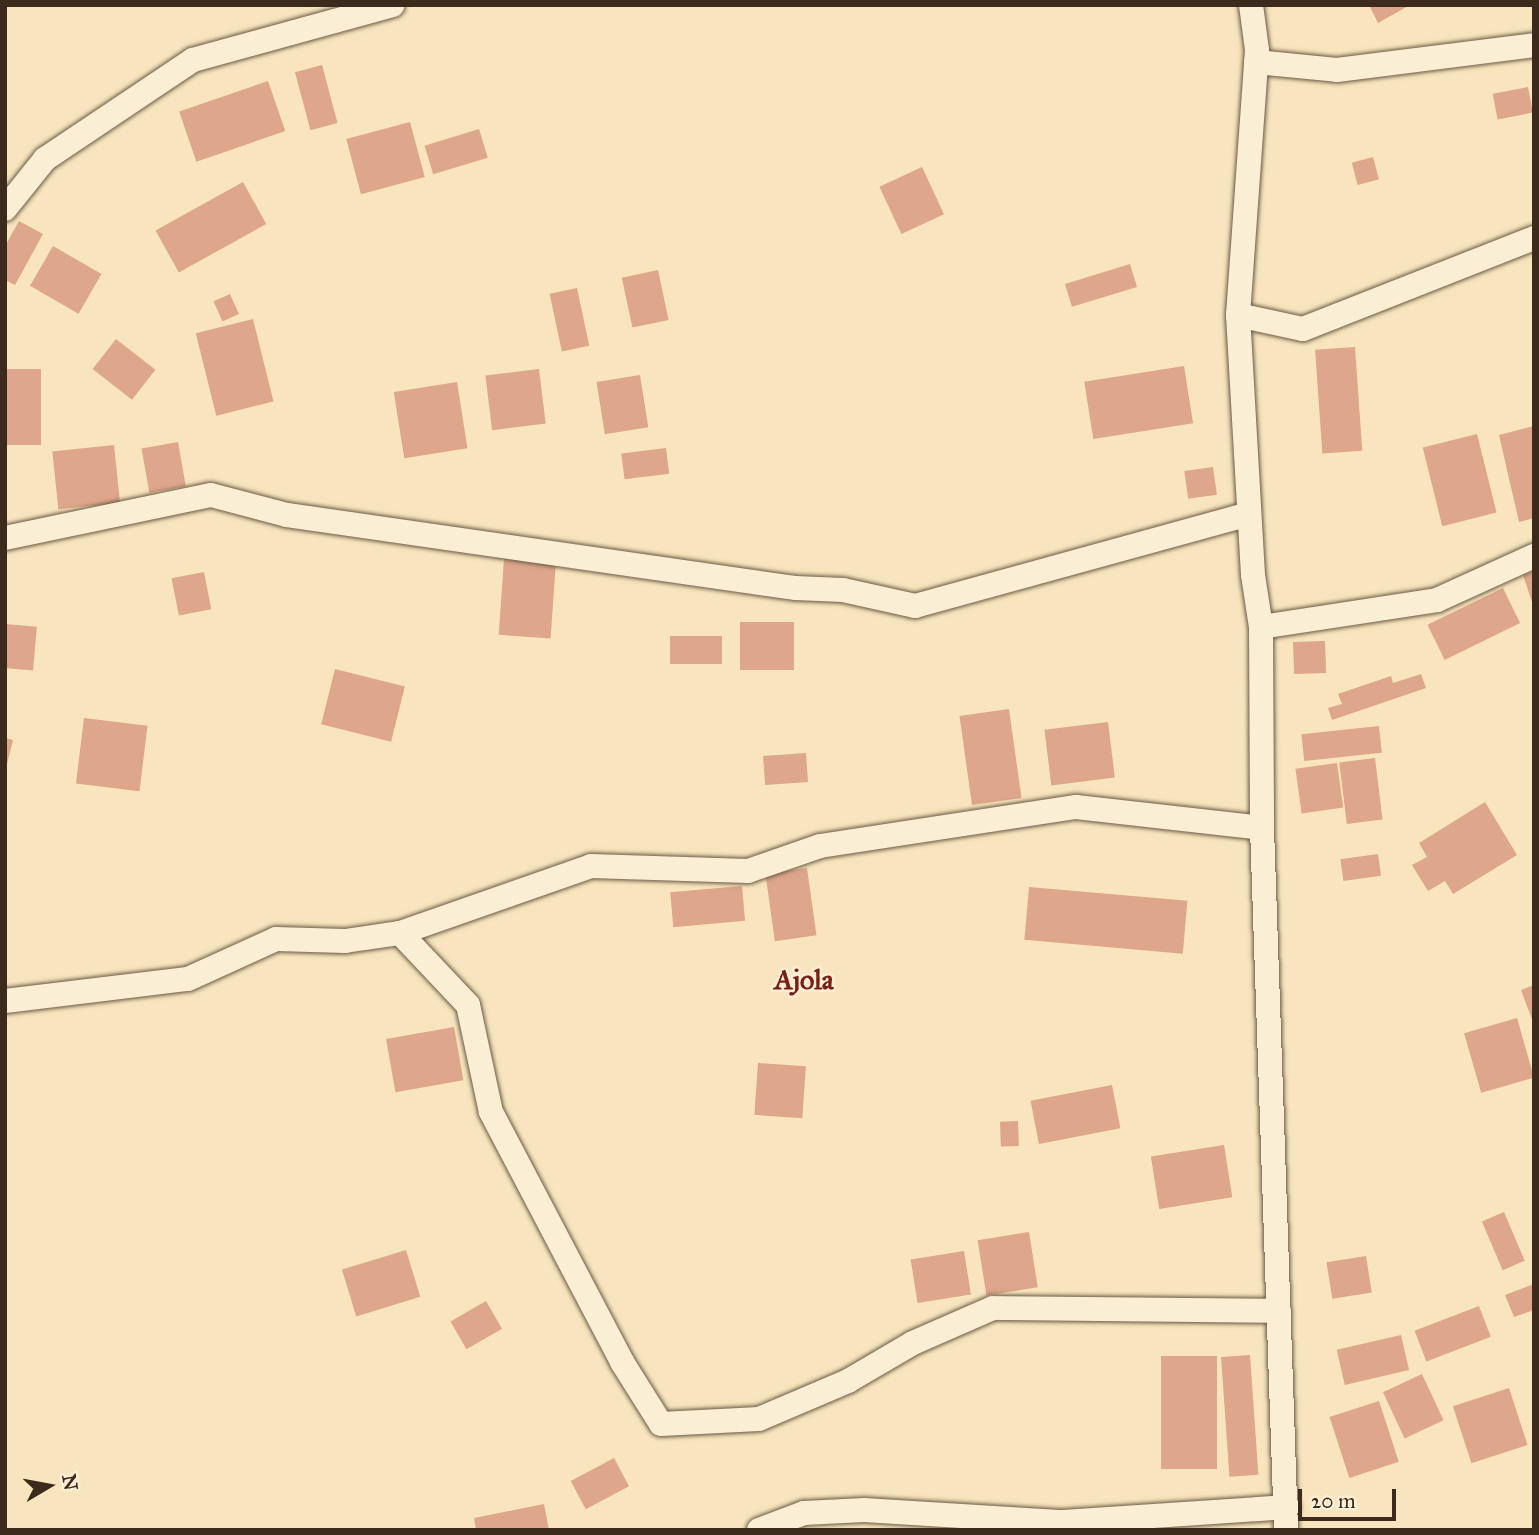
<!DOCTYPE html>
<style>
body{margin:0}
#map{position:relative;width:1539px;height:1535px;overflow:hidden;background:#f8e5bd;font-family:"IM FELL Great Primer",serif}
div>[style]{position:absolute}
.building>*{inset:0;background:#dea68a;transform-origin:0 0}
.roads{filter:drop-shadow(0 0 2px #6b5a45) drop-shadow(0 0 2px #6b5a45)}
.street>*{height:24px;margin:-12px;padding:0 12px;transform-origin:12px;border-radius:12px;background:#faeed4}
span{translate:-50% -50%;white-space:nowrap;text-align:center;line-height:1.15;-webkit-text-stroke:5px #faeed4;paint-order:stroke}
.quarter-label{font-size:28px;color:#7a1f14;font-weight:700}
.frame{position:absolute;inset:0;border:7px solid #3c2b1d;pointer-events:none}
.north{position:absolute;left:14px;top:1451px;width:70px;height:70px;-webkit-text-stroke:5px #faeed4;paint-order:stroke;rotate:80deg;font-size:19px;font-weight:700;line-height:28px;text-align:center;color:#3c2b1d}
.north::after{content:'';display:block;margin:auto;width:24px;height:32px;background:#3c2b1d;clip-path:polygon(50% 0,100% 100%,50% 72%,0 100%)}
.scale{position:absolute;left:1298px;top:1489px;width:98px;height:32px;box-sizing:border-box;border:4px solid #3c2b1d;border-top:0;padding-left:9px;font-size:21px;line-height:24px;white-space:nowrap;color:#3c2b1d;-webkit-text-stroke:5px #faeed4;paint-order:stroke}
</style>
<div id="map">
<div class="building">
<div style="clip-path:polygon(1369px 5px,1410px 5px,1378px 23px)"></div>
<div style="left:322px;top:65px;width:60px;height:28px;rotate:75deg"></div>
<div style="left:268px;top:81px;width:53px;height:94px;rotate:71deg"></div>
<div style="left:1528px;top:87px;width:26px;height:36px;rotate:79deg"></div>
<div style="left:410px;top:122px;width:57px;height:66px;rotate:75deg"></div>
<div style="left:479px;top:129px;width:30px;height:57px;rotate:73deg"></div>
<div style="left:1373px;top:157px;width:23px;height:22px;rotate:75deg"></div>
<div style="left:922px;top:167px;width:52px;height:47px;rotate:65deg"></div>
<div style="left:243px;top:182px;width:48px;height:100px;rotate:61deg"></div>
<div style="clip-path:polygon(19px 221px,43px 234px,15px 285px,5px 280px,5px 246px)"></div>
<div style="left:53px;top:246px;width:56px;height:46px;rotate:30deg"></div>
<div style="left:1130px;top:264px;width:24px;height:68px;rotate:73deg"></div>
<div style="left:658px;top:270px;width:51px;height:37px;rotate:78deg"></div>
<div style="left:577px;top:288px;width:59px;height:28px;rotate:78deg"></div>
<div style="left:230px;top:294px;width:22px;height:18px;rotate:66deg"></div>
<div style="left:253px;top:319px;width:85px;height:59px;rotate:76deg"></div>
<div style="left:116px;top:339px;width:50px;height:38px;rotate:38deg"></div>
<div style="left:1355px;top:347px;width:104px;height:40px;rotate:86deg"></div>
<div style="left:1184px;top:366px;width:58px;height:101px;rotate:81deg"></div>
<div style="left:5px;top:369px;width:36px;height:76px"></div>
<div style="left:539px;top:369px;width:55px;height:54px;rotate:83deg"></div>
<div style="left:640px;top:375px;width:53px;height:44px;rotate:81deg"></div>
<div style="left:457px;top:382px;width:67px;height:64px;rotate:81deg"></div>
<div style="clip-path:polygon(1534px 426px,1534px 518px,1519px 522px,1499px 435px)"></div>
<div style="left:1477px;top:434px;width:81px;height:56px;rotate:76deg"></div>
<div style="left:178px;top:442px;width:45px;height:37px;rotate:80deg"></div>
<div style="left:114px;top:445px;width:58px;height:62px;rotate:84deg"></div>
<div style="left:666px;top:448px;width:26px;height:45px;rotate:83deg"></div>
<div style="left:1213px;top:467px;width:28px;height:29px;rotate:82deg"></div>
<div style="left:504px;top:559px;width:52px;height:76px;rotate:4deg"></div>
<div style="left:204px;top:572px;width:38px;height:33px;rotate:79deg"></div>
<div style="clip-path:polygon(1534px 572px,1534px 605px,1533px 605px,1523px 575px)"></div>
<div style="left:1503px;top:588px;width:39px;height:84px;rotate:64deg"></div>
<div style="left:740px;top:622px;width:54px;height:48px"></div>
<div style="left:5px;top:624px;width:32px;height:44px;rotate:5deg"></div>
<div style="left:670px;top:636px;width:52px;height:28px"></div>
<div style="left:1325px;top:641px;width:32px;height:32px;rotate:88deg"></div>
<div style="left:335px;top:669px;width:72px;height:57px;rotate:14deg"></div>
<div style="clip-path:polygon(1421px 674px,1426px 688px,1332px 720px,1328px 708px,1342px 704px,1338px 694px,1391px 676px,1393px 683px)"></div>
<div style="left:1009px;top:709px;width:90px;height:50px;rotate:82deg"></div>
<div style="left:84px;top:718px;width:64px;height:66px;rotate:7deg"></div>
<div style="left:1108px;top:722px;width:56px;height:64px;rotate:83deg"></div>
<div style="left:1379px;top:726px;width:27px;height:78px;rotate:84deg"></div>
<div style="clip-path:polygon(5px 738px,13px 740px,6px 768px,5px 768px)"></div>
<div style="left:806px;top:753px;width:29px;height:43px;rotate:86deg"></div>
<div style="left:1375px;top:758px;width:62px;height:36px;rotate:83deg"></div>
<div style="left:1337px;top:763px;width:45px;height:42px;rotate:82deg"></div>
<div style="clip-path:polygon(1485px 802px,1517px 855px,1453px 894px,1445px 881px,1428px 891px,1412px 865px,1427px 857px,1419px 843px)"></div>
<div style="left:1378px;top:854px;width:22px;height:38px;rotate:82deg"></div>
<div style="left:807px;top:868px;width:68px;height:42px;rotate:82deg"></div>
<div style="left:742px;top:886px;width:35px;height:72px;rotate:85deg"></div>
<div style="left:1029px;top:887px;width:159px;height:53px;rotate:5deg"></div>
<div style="clip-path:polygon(1534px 985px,1534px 1022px,1533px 1022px,1521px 990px)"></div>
<div style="left:1517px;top:1018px;width:62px;height:55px;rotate:74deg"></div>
<div style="left:454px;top:1027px;width:54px;height:69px;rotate:80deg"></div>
<div style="left:758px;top:1063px;width:48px;height:52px;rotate:4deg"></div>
<div style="left:1112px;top:1085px;width:44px;height:83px;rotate:79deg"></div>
<div style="left:1018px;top:1121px;width:25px;height:18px;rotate:88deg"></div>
<div style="left:1224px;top:1145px;width:53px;height:74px;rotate:81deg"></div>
<div style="left:1504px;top:1212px;width:53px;height:24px;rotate:67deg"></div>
<div style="left:1029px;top:1232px;width:56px;height:52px;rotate:81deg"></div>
<div style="left:406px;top:1250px;width:49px;height:67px;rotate:73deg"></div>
<div style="left:964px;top:1251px;width:44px;height:54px;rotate:81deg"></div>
<div style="left:1366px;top:1256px;width:37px;height:40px;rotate:81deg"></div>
<div style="clip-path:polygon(1534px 1284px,1534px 1310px,1514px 1317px,1505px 1295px)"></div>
<div style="left:486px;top:1301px;width:32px;height:41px;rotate:60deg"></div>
<div style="left:1479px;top:1306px;width:33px;height:69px;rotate:69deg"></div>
<div style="left:1401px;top:1335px;width:36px;height:66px;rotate:77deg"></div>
<div style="left:1250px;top:1355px;width:120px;height:29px;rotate:86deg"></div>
<div style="left:1161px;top:1356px;width:56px;height:113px"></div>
<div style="left:1422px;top:1374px;width:51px;height:43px;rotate:65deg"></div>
<div style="left:1509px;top:1388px;width:60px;height:59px;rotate:72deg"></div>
<div style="left:1379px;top:1401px;width:64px;height:52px;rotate:72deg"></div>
<div style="left:614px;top:1458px;width:32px;height:49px;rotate:62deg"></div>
<div style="clip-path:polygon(544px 1504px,549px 1530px,476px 1530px,474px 1518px)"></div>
</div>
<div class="roads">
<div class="street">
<div style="left:1251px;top:5px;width:45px;rotate:82.4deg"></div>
<div style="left:1257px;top:50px;width:266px;rotate:94.1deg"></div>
<div style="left:1238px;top:315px;width:260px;rotate:86.7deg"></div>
<div style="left:1253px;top:575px;width:53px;rotate:81.3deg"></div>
<div style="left:1261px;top:627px;width:201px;rotate:89.7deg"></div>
<div style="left:1262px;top:828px;width:702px;rotate:88.04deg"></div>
<div style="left:1256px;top:62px;width:81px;rotate:5.6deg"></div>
<div style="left:1337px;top:70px;width:199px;rotate:-7.2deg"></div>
<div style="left:5px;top:209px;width:64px;rotate:-51.3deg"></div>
<div style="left:45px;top:159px;width:178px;rotate:-33.8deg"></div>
<div style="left:193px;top:60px;width:207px;rotate:-15.4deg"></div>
<div style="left:1238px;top:315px;width:66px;rotate:12.2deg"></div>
<div style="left:1303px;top:329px;width:248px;rotate:-21.5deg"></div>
<div style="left:5px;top:538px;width:210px;rotate:-11.8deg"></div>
<div style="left:211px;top:495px;width:79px;rotate:14.7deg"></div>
<div style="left:287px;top:515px;width:513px;rotate:8.18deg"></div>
<div style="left:795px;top:588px;width:48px;rotate:2.4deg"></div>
<div style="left:843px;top:590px;width:74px;rotate:12.5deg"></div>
<div style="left:915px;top:606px;width:346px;rotate:-15.4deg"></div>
<div style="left:1261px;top:627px;width:178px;rotate:-8.7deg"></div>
<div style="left:1437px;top:600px;width:107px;rotate:-24.4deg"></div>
<div style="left:400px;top:933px;width:99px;rotate:46.6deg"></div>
<div style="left:468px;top:1005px;width:109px;rotate:77.9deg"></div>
<div style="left:491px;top:1112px;width:282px;rotate:62.3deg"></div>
<div style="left:622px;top:1362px;width:73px;rotate:57.8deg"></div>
<div style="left:661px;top:1424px;width:98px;rotate:-2.9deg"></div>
<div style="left:759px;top:1419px;width:97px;rotate:-23.1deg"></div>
<div style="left:848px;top:1381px;width:75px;rotate:-30.3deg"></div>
<div style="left:913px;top:1343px;width:87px;rotate:-23.6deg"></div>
<div style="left:993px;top:1308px;width:286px;rotate:0.6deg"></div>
<div style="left:5px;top:1001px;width:184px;rotate:-6.9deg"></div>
<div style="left:188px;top:979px;width:97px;rotate:-24.4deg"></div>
<div style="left:276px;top:939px;width:69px;rotate:1.7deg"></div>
<div style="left:345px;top:941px;width:56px;rotate:-8.3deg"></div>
<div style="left:400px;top:933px;width:202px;rotate:-19.3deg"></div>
<div style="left:591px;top:866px;width:157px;rotate:1.8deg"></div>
<div style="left:748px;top:871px;width:76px;rotate:-19.1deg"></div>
<div style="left:820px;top:846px;width:259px;rotate:-8.7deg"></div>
<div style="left:1076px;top:807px;width:187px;rotate:6.4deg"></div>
<div style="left:759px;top:1530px;width:48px;rotate:-20.7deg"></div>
<div style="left:804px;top:1513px;width:60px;rotate:-2.9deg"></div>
<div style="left:864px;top:1510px;width:199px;rotate:3.5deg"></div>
<div style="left:1063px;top:1522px;width:225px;rotate:-3.8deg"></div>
</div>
</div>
<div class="quarter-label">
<span style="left:804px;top:980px">Ajola</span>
</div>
<div class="frame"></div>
<div class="north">N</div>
<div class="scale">20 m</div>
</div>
